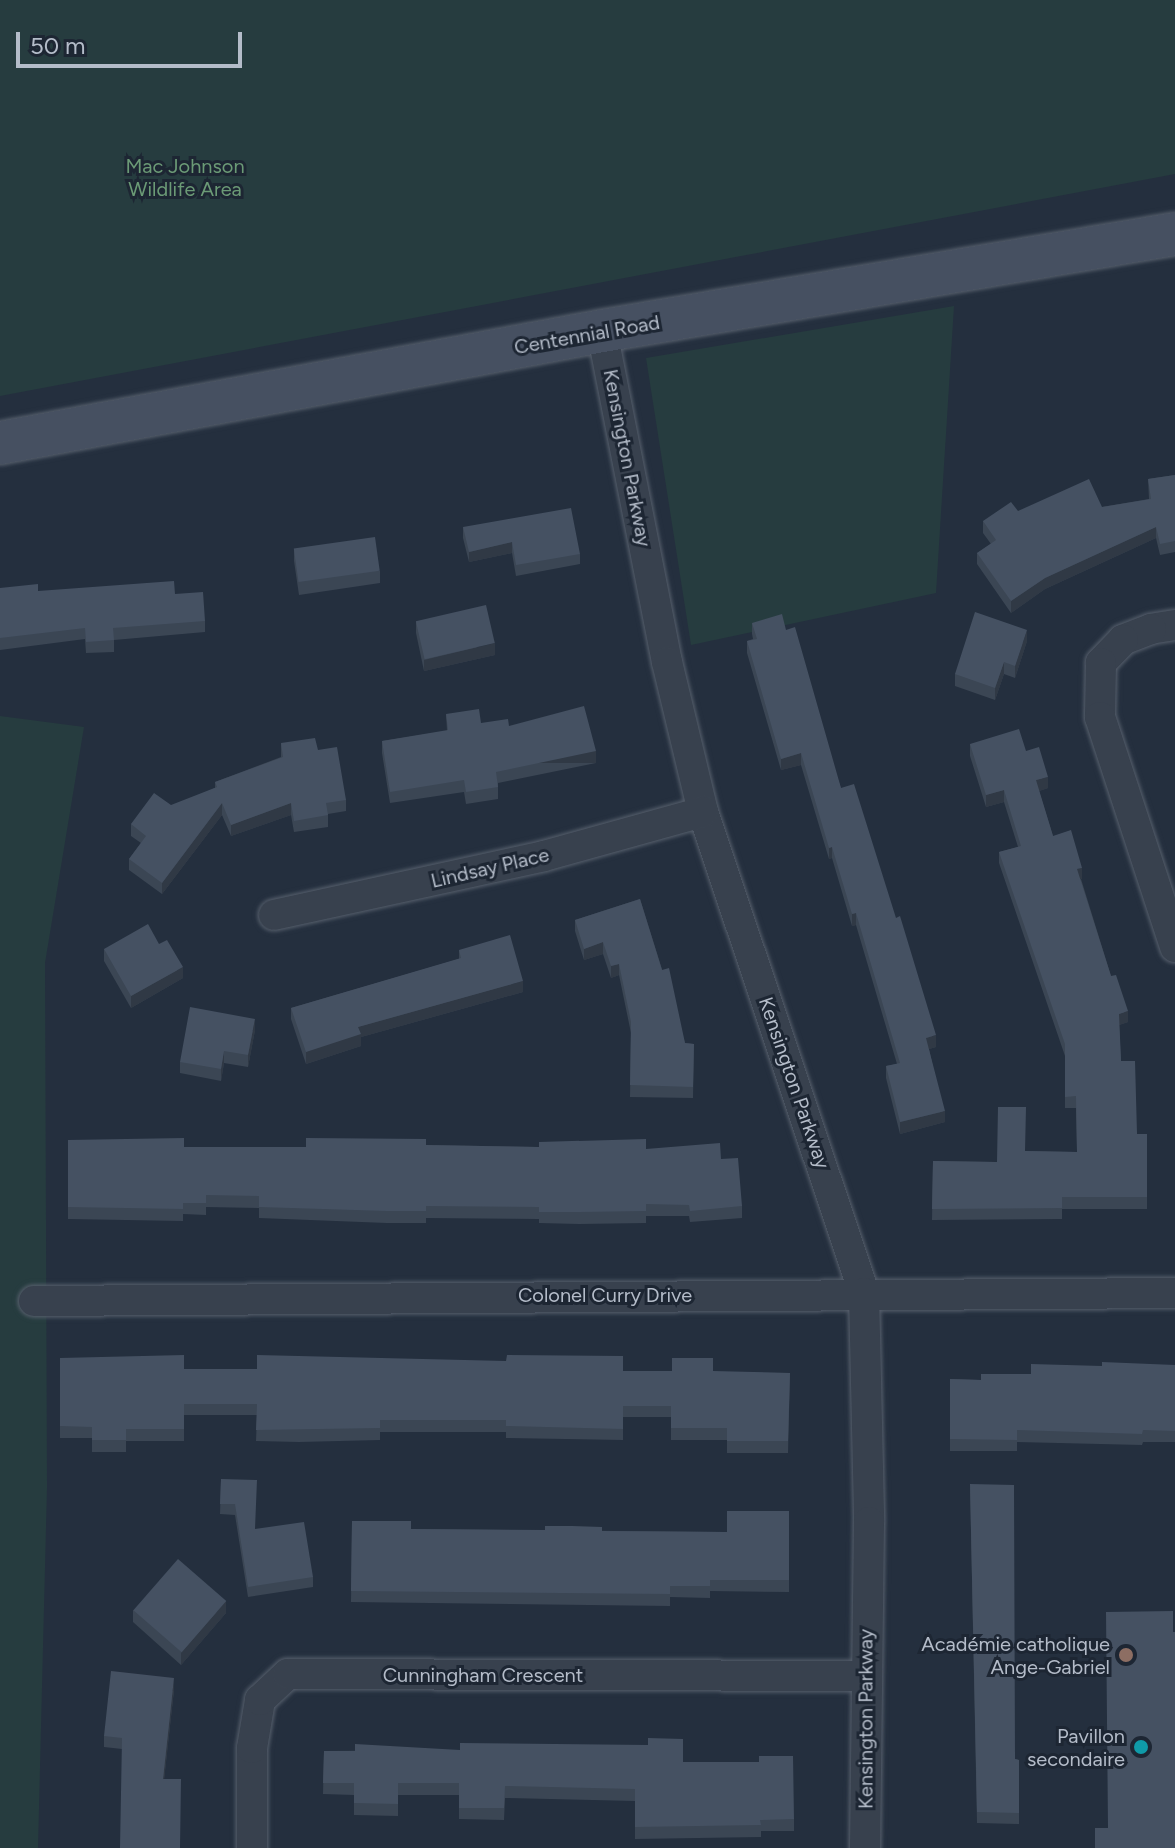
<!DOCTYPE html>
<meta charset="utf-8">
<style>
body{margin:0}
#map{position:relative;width:1175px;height:1848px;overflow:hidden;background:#242f3e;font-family:Figtree,sans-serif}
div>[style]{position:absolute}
.green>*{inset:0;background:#263c3f}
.roads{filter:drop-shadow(0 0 2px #565f6c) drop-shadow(0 0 2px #565f6c)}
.street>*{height:30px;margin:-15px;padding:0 15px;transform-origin:15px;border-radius:15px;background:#38414e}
.secondary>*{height:42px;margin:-21px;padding:0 21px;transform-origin:21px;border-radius:21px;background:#465061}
.wall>*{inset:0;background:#3b4654}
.shaded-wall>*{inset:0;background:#303945;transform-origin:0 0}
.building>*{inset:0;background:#455162;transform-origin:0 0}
.dots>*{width:22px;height:22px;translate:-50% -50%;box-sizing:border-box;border:4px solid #1d2633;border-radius:50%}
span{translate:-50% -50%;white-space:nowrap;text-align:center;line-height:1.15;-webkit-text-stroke:6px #1d2633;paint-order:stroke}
.park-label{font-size:20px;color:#6b9a76}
.street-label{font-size:20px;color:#b4bcc9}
.poi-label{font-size:20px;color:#b4bcc9}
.right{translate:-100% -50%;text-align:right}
.scale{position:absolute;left:16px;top:32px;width:226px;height:36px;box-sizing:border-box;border:4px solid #b4bcc9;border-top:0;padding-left:10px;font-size:24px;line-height:28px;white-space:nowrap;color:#b4bcc9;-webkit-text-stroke:6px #1d2633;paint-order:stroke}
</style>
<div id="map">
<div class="green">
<div style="clip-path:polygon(0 0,1175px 0,1175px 174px,0 396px)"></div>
<div style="clip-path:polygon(954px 306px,936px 593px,691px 645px,646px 358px)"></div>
<div style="clip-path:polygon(0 716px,84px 727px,45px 963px,47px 1487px,38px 1848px,0 1848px)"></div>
</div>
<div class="roads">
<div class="street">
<div style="left:602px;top:331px;width:337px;rotate:78.9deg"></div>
<div style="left:667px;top:662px;width:154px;rotate:76.5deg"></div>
<div style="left:703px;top:812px;width:507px;rotate:71.49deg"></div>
<div style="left:864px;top:1293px;width:229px;rotate:88.7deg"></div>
<div style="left:869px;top:1522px;width:326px;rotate:90.7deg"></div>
<div style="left:1175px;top:625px;width:24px;rotate:171deg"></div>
<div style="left:1151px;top:629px;width:30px;rotate:159deg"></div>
<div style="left:1123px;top:640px;width:32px;rotate:134deg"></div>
<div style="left:1101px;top:663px;width:54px;rotate:91.1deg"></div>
<div style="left:1100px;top:717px;width:242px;rotate:71.9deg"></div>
<div style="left:274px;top:915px;width:276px;rotate:-12.3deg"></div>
<div style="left:544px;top:856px;width:165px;rotate:-15.5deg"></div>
<div style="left:34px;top:1301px;width:1141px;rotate:-0.4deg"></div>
<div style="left:252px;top:1848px;width:100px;rotate:-90deg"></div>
<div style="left:252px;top:1748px;width:49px;rotate:-80.5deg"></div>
<div style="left:260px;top:1700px;width:38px;rotate:-43deg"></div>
<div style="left:288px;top:1674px;width:578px;rotate:0.2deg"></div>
</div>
<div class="secondary">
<div style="left:0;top:443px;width:612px;rotate:-10.54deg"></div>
<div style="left:602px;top:331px;width:581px;rotate:-9.61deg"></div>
</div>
</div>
<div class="wall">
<div style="clip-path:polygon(1175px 475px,1175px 552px,1160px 555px,1156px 538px,1045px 589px,1011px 613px,977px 564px,977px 553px,991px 544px,983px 533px,983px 521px,1018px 511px,1102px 507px,1149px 499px,1148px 479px)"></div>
<div style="clip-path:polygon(463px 527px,580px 554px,580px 564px,516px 576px,512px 553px,469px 562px,463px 538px)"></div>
<div style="clip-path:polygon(294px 550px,380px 571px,380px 583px,299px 595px,294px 561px)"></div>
<div style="clip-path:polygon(0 588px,38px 591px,175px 594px,205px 621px,205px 632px,114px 640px,114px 652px,86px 653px,85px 639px,0 650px)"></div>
<div style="clip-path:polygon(416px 622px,495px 655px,424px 671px,416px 633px)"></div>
<div style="clip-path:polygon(752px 623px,786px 630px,841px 788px,936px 1047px,929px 1049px,945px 1122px,900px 1134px,886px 1078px,886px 1066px,897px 1064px,856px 925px,852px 926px,832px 858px,829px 859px,801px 765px,781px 770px,747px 653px,747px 641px,753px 639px,752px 634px)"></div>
<div style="clip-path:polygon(1027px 641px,1015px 678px,1004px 674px,995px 700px,955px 686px,955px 674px)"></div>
<div style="clip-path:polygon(446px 714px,481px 723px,509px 726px,596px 763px,498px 783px,498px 799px,466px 804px,464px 792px,390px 803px,382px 753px,382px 741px,447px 731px)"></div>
<div style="clip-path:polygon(281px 743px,318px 750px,346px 800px,346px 811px,328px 814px,328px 827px,294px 832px,291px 815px,231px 836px,222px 815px,162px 894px,129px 870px,129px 859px,141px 843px,131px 836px,131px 824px,215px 788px,215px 782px,281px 757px)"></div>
<div style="clip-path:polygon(970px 744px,1026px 751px,1048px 788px,1039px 791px,1053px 836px,1082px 879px,1081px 879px,1111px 976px,1128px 1022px,1119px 1025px,1121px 1061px,1137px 1134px,1147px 1134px,1147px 1209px,1062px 1209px,1062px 1219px,932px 1220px,933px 1161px,997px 1162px,1025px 1151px,1077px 1152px,1076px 1108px,1065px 1108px,1065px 1056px,999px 863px,999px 852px,1018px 847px,1004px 802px,986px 807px,970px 756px)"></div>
<div style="clip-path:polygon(640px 899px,685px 1043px,694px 1044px,693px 1098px,630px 1097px,631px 1033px,619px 975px,611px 978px,603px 954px,584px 960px,575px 931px,575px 920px)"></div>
<div style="clip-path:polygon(159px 944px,183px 978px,131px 1008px,104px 961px,104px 949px)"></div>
<div style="clip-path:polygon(459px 950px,523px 992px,361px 1037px,361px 1046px,306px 1064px,291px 1019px,291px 1008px,459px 959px)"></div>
<div style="clip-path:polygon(255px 1030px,248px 1067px,224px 1063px,221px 1081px,180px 1073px,180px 1062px)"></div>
<div style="clip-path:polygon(68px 1140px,184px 1147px,306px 1147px,426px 1145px,646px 1149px,721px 1159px,742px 1206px,742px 1218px,690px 1222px,689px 1216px,646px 1216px,646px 1223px,579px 1224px,539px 1223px,539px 1219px,426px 1218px,426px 1223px,387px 1223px,259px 1218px,259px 1208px,206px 1207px,206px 1215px,183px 1214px,183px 1221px,68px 1219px)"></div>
<div style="clip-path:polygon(60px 1358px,184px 1369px,790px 1373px,788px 1453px,727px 1453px,727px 1440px,671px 1440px,671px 1417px,623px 1417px,623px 1440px,506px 1438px,506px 1432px,380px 1432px,380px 1440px,299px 1442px,256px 1441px,257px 1415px,184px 1415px,184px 1441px,126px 1441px,126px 1452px,92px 1452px,92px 1438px,60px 1438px)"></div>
<div style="clip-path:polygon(1175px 1365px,1175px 1442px,1143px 1442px,1142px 1445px,1017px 1442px,1017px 1451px,950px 1451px,950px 1379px,981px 1380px,1102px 1366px)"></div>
<div style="clip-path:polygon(221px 1479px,255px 1529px,313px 1577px,313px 1587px,248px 1597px,235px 1515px,220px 1514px)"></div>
<div style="clip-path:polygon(970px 1484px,1015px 1759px,1019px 1760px,1019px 1824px,977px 1823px)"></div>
<div style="clip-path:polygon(789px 1511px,789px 1592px,710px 1591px,710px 1598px,670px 1597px,670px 1606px,351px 1602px,352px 1521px,411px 1529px,727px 1532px)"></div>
<div style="clip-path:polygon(133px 1610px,226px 1613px,181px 1665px,133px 1622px)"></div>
<div style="clip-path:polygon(174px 1690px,164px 1779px,180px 1848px,122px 1749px,104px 1747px,104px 1736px)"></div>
<div style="clip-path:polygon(460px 1750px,683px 1762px,794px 1819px,794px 1831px,761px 1831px,761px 1837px,635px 1839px,635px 1801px,505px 1798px,504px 1820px,459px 1819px,459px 1795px,398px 1795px,398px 1816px,354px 1815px,354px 1795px,323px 1794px,324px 1751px)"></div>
</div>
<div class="shaded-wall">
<div style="clip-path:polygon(1156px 527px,1156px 538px,1045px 589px,1011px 613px,1011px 601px,1045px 578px)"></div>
<div style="clip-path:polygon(512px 542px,512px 553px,469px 562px,469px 552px)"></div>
<div style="clip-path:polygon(1027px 630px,1027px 641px,1015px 678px,1015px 666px)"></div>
<div style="clip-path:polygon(495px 643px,495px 655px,424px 671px,424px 660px)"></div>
<div style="clip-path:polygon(1004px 662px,1004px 674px,995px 700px,995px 688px)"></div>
<div style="left:596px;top:751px;width:12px;height:102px;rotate:90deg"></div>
<div style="clip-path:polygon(801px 753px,801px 765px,781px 770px,781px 759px)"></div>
<div style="clip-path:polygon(1048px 777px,1048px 788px,1036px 792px,1036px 780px)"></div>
<div style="clip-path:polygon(1004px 790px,1004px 802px,986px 807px,986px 795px)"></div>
<div style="clip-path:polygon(222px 803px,222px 815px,162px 894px,162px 883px)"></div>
<div style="clip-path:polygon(291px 803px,291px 815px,231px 836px,231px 825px)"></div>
<div style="clip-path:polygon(832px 847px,832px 858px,829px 859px,829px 848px)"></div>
<div style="clip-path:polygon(1082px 868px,1082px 879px,1077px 880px,1077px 869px)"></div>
<div style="clip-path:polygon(856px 913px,856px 925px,852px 926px,852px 914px)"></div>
<div style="clip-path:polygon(603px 942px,603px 954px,584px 960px,584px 949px)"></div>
<div style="clip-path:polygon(619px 964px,619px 975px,611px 978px,611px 966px)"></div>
<div style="clip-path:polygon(183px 967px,183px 978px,131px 1008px,131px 996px)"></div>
<div style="clip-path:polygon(523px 981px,523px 992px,361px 1037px,361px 1046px,306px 1064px,306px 1052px,358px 1027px)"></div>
<div style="clip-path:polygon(1128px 1011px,1128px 1022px,1119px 1025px,1119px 1014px)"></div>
<div style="clip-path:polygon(255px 1019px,255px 1030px,248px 1067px,248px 1055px)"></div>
<div style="clip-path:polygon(936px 1035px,936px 1047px,926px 1050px,926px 1038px)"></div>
<div style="clip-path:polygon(224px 1051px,224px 1063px,221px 1081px,221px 1069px)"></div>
<div style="clip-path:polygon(945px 1111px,945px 1122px,900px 1134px,900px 1122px)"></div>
<div style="clip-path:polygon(226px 1601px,226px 1613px,181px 1665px,181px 1653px)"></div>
<div style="clip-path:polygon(174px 1678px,174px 1690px,163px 1790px,163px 1779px)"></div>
</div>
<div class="building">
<div style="clip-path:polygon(1175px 475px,1175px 541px,1160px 544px,1156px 527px,1045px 578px,1011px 601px,977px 553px,996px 540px,983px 521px,1011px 502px,1018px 511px,1089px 479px,1102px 507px,1151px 499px,1148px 479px)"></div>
<div style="clip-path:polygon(571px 508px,580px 554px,516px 565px,512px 542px,469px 552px,463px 527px)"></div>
<div style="left:375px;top:537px;width:34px;height:82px;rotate:82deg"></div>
<div style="clip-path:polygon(174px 581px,175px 594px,203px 592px,205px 621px,113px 628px,114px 640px,86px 642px,85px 628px,0 638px,0 588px,38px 584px,38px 591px)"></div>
<div style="left:486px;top:605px;width:39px;height:72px;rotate:77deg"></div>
<div style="clip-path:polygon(975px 612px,1027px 630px,1015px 666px,1004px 662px,995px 688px,955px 674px)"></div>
<div style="clip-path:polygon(782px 614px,786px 630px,795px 627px,841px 788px,854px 784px,896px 918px,900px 916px,936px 1035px,926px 1038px,945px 1111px,900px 1122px,886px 1066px,900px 1063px,856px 913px,852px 914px,832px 847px,829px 848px,801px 753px,781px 759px,747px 641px,757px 639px,752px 623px)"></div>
<div style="clip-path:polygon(584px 706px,596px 751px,496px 772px,498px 787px,466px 792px,464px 780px,390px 792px,382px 741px,448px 730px,446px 714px,479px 709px,481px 723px,508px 719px,509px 726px)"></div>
<div style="clip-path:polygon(1019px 729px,1026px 751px,1039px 747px,1048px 777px,1036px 780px,1053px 836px,1071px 830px,1082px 868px,1077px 869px,1111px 976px,1116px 975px,1128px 1011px,1119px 1014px,1121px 1061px,1135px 1061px,1137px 1134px,1147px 1134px,1147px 1197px,1062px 1197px,1062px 1208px,932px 1209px,933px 1161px,997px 1162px,998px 1107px,1026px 1107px,1025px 1151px,1077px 1152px,1076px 1096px,1065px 1097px,1065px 1044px,999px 852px,1021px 846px,1004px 790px,986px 795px,970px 744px)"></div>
<div style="clip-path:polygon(315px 738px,318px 750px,337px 747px,346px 800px,326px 803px,328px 815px,294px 821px,291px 803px,231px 825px,222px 803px,162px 883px,129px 859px,146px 836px,131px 824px,154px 793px,171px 805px,217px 787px,215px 782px,283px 757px,281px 743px)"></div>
<div style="clip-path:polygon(640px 899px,662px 970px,669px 968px,685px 1043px,694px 1044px,693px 1087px,630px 1085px,631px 1022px,619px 964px,611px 966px,603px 942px,584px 949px,575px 920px)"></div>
<div style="clip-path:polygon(148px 924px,159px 944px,167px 940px,183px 967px,131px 996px,104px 949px)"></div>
<div style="clip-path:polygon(510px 935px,523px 981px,358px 1027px,361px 1034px,306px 1052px,291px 1008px,461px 958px,459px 950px)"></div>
<div style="clip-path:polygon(190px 1007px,255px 1019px,248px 1055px,224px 1051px,221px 1069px,180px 1062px)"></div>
<div style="clip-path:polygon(184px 1138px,184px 1147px,306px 1147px,306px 1138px,426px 1139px,426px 1145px,539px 1147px,539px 1142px,646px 1139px,646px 1149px,720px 1143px,721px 1159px,738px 1158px,742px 1206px,690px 1211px,689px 1205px,646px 1204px,646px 1211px,579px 1212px,539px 1212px,539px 1207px,426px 1206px,426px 1211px,387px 1211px,259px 1207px,259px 1196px,206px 1195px,206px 1203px,183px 1203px,183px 1209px,68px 1207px,68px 1140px)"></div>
<div style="clip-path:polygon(184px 1355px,184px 1369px,257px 1369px,257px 1355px,506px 1361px,507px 1355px,623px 1356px,623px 1371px,672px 1371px,672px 1358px,713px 1358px,713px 1371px,790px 1373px,788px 1441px,727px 1441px,727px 1428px,671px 1428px,671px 1406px,623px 1406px,623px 1429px,506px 1426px,506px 1420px,380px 1420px,380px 1428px,256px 1430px,257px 1404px,184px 1404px,184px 1429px,126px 1429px,126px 1440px,92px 1440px,92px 1427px,60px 1426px,60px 1358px)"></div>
<div style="clip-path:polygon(1102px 1362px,1175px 1365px,1175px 1431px,1143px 1430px,1142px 1434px,1017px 1430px,1017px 1440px,950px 1439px,950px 1379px,981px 1380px,981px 1374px,1031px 1374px,1031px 1364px,1102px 1366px)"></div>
<div style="clip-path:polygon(221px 1479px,257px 1480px,255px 1529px,304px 1522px,313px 1577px,248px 1587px,235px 1504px,220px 1504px)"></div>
<div style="clip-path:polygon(970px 1484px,1014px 1485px,1015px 1759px,1019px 1760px,1019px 1813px,977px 1812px)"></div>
<div style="clip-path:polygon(727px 1511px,789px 1511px,789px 1580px,710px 1580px,710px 1586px,670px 1586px,670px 1594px,351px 1591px,352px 1521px,411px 1521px,411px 1529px,545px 1530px,545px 1526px,572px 1526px,602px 1527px,602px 1531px,727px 1532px)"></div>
<div style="left:178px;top:1559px;width:64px;height:68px;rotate:41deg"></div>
<div style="clip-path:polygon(1173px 1611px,1173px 1632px,1175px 1632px,1175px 1848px,1095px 1848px,1095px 1828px,1108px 1828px,1106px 1612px)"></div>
<div style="clip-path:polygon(111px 1671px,174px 1678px,163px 1779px,181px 1779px,180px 1848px,120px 1848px,122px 1738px,104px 1736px)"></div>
<div style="clip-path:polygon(648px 1738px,683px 1739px,683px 1762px,759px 1762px,759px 1756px,793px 1756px,794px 1819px,760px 1820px,761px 1825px,635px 1827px,635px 1789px,505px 1786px,504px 1808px,459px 1808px,459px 1783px,398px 1783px,398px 1804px,354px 1803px,354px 1783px,323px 1783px,324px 1751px,355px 1751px,355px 1744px,460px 1750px,460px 1743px,648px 1745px)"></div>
</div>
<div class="dots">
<div style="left:1126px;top:1655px;background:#8d6e63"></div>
<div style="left:1141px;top:1747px;background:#0f9aa8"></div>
</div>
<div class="park-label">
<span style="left:185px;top:178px">Mac Johnson<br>Wildlife Area</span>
</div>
<div class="street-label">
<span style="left:587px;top:335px;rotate:-10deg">Centennial Road</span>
<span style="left:627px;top:458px;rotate:79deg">Kensington Parkway</span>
<span style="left:490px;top:868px;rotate:-13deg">Lindsay Place</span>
<span style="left:794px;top:1083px;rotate:71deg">Kensington Parkway</span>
<span style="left:605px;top:1295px">Colonel Curry Drive</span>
<span style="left:483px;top:1675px">Cunningham Crescent</span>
<span style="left:866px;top:1719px;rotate:-90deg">Kensington Parkway</span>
</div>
<div class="poi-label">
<span class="right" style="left:1110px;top:1656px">Académie catholique<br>Ange-Gabriel</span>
<span class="right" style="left:1125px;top:1748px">Pavillon<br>secondaire</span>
</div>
<div class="scale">50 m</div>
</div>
